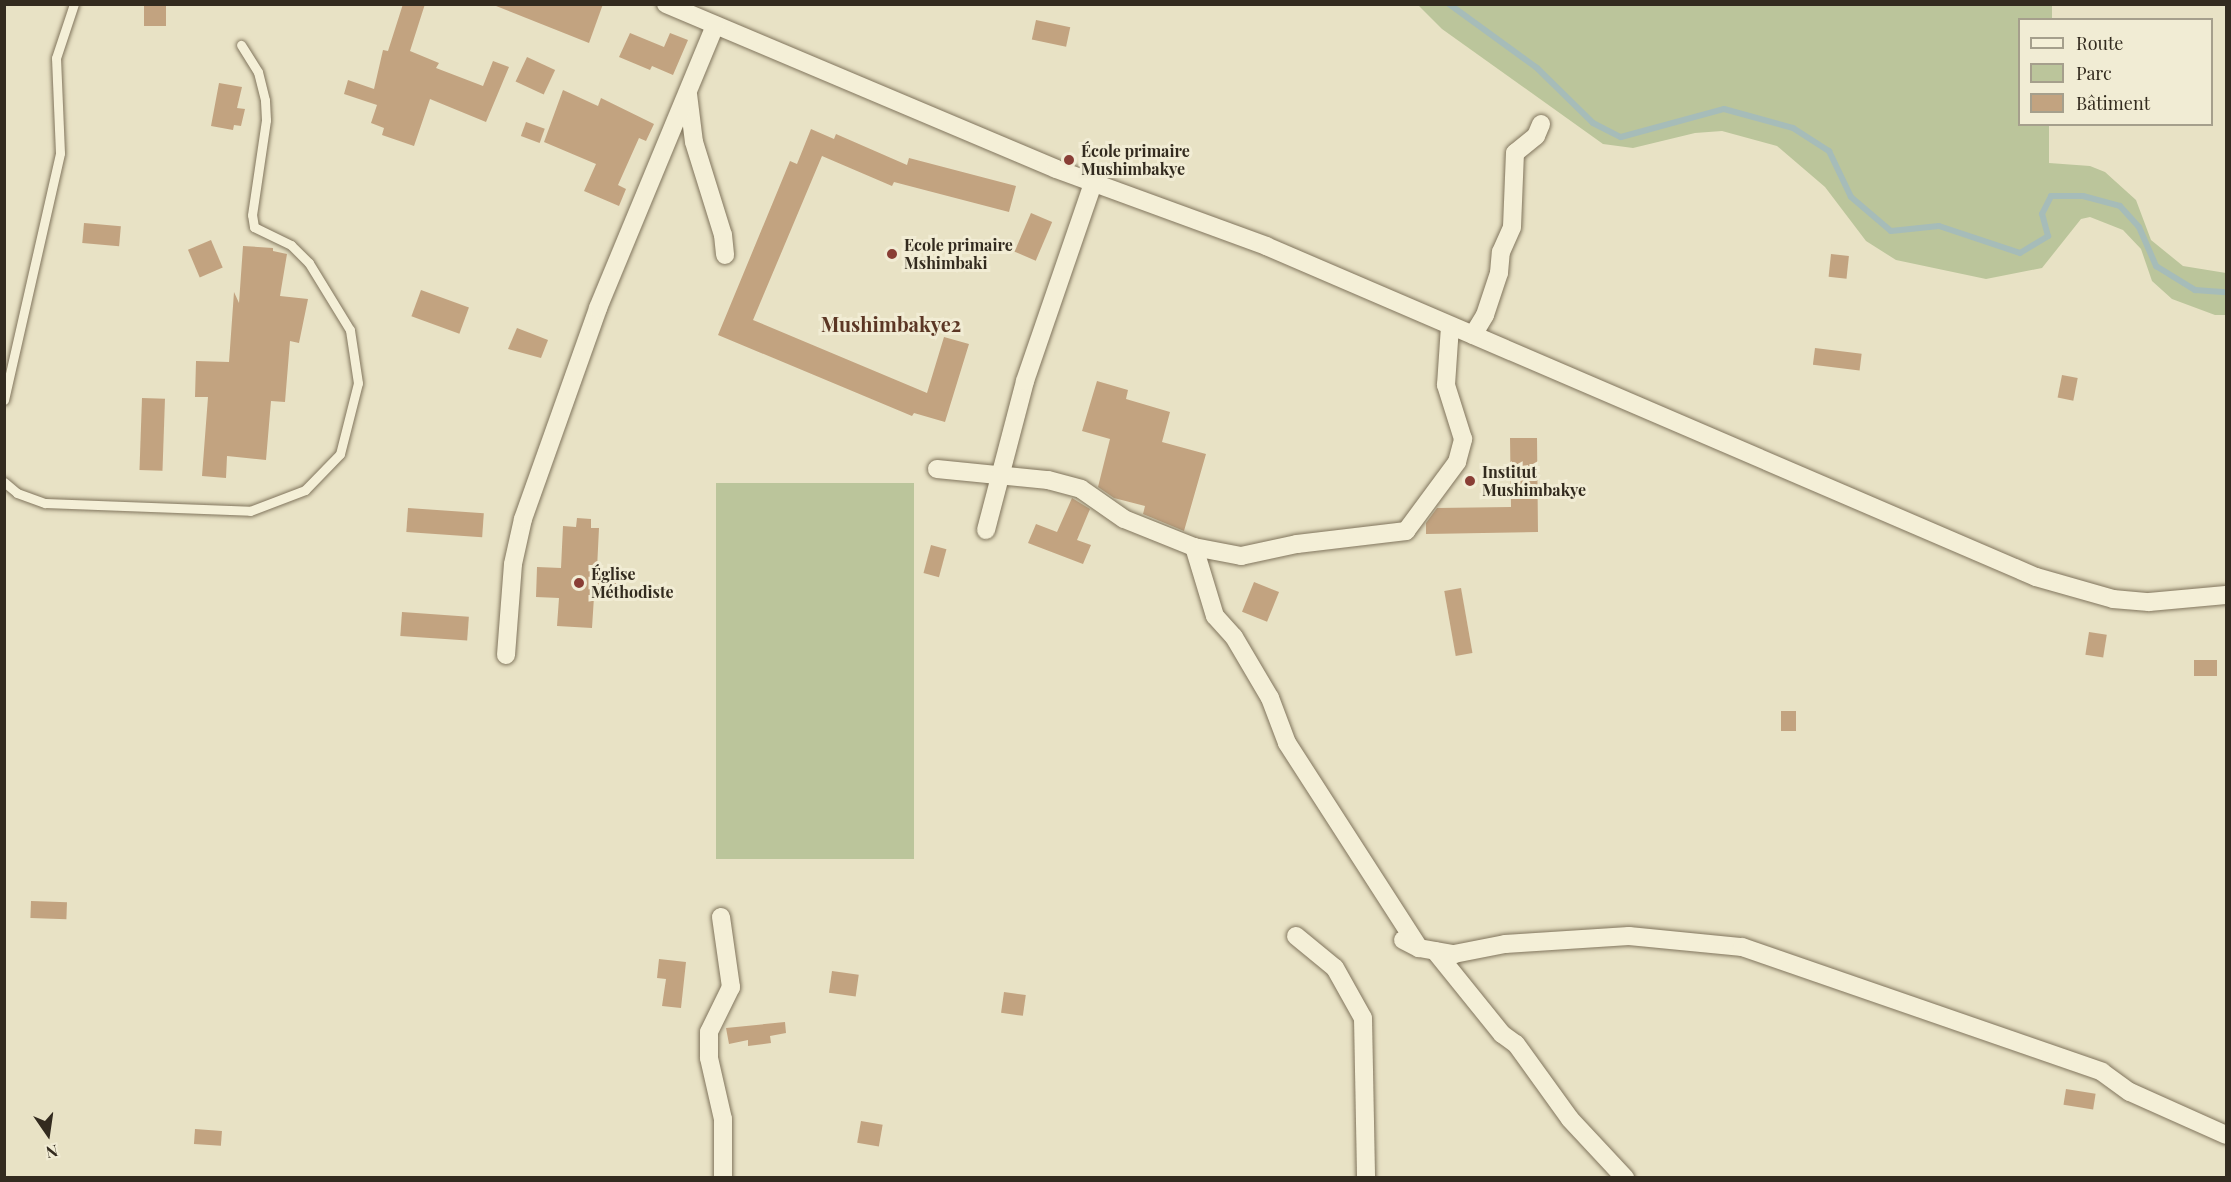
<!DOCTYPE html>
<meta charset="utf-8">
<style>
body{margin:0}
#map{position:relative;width:2231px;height:1182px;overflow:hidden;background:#e8e2c5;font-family:"Playfair Display",serif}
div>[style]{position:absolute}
.green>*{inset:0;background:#bbc59b;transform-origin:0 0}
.stream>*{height:6px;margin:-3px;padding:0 3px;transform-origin:3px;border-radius:3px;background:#a6bcb9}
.building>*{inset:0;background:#c2a380;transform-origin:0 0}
.roads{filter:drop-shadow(0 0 2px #81755d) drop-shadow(0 0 2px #81755d)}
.lane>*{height:9px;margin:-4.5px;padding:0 4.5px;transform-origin:4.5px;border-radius:4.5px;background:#f4efd7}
.street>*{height:18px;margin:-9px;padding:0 9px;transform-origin:9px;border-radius:9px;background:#f4efd7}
.dots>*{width:16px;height:16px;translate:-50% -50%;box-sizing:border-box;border:3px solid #f1ecd4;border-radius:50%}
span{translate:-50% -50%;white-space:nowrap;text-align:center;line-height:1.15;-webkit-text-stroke:6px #f1ecd4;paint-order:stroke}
.poi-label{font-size:16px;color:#332b1f;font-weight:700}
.left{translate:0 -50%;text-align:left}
.quarter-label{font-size:20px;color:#5b3624;font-weight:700}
.frame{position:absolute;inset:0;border:6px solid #332b1f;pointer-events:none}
.legend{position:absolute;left:2018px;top:18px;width:195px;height:108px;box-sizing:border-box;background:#f1ecd4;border:2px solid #a59f8c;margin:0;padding:8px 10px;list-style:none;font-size:18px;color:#332b1f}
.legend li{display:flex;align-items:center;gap:12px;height:30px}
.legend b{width:30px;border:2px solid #a59f8c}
.north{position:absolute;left:18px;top:1104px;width:60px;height:60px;-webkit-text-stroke:4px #f1ecd4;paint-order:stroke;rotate:167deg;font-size:16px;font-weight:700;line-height:24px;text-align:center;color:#332b1f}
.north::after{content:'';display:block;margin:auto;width:21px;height:27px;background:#332b1f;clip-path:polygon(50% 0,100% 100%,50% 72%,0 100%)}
</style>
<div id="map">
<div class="green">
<div style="clip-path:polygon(1418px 5px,2052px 5px,2052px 19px,2020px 20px,2020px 124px,2049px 125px,2049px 163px,2090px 166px,2105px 172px,2136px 200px,2151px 240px,2183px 266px,2226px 273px,2226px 315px,2215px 315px,2172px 299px,2152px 281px,2141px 249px,2123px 230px,2090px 217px,2081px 219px,2042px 268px,1986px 279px,1896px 260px,1866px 241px,1825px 187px,1777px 146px,1722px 131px,1695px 133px,1633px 148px,1603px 144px,1442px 29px)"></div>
<div style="left:716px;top:483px;width:198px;height:376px"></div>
</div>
<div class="stream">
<div style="left:1449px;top:4px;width:109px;rotate:36deg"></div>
<div style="left:1537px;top:68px;width:78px;rotate:44.5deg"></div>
<div style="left:1593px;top:123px;width:31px;rotate:27deg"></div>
<div style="left:1621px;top:137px;width:107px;rotate:-15.2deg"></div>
<div style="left:1724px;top:109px;width:72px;rotate:15.4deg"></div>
<div style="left:1793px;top:128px;width:43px;rotate:32.6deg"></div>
<div style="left:1829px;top:151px;width:51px;rotate:64.4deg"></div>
<div style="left:1851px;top:197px;width:52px;rotate:40.4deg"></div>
<div style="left:1891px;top:231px;width:48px;rotate:-5.9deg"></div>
<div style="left:1939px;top:226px;width:85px;rotate:18.4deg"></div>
<div style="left:2020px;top:253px;width:33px;rotate:-31deg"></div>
<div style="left:2048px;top:236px;width:23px;rotate:-105deg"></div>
<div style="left:2042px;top:214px;width:20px;rotate:-63deg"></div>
<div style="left:2051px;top:196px;width:32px"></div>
<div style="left:2083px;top:196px;width:38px;rotate:15deg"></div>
<div style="left:2120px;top:206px;width:28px;rotate:48deg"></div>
<div style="left:2139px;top:227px;width:43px;rotate:66.4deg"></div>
<div style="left:2156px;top:266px;width:46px;rotate:31.6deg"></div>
<div style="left:2195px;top:290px;width:31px;rotate:4deg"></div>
</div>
<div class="building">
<div style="left:144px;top:4px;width:22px;height:22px"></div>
<div style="clip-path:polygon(403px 4px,425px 4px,410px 51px,439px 63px,436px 68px,483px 86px,493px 61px,509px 67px,486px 122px,430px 99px,414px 146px,382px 135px,384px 128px,371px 123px,377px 105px,344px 94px,348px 80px,374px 89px,383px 50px,388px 51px)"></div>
<div style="clip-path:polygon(491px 4px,603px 4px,589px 43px)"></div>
<div style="left:1036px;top:20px;width:35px;height:20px;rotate:12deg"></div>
<div style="clip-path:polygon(630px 33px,664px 47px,670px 33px,688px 40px,673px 75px,652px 66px,650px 70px,619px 57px)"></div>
<div style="left:527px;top:57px;width:31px;height:27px;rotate:25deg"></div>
<div style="clip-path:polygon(219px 83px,242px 87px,237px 108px,245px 109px,241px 126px,234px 125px,233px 130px,211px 126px)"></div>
<div style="clip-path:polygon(563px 90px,598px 106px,601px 98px,654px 124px,646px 141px,639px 138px,618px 185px,626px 189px,619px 206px,584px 191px,596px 164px,544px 142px)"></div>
<div style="left:526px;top:122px;width:20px;height:15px;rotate:20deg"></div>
<div style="clip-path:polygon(811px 129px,834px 139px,836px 134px,907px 165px,909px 158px,1016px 186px,1009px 212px,894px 182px,892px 186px,822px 156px,753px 320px,927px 393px,944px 337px,969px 344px,945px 422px,914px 413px,912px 416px,718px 335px,790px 161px,797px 164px)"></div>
<div style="left:1031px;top:213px;width:23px;height:42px;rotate:23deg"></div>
<div style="left:84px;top:223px;width:37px;height:20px;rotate:5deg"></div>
<div style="left:211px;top:240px;width:30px;height:25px;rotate:67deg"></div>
<div style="clip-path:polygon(243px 246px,273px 248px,273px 251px,287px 254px,280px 296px,308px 299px,299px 343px,290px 341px,285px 402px,271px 401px,266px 460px,227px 456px,226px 478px,202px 476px,208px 397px,195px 397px,196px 361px,229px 362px,234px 292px,239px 303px)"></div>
<div style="left:1831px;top:254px;width:18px;height:23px;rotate:6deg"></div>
<div style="left:421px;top:290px;width:51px;height:28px;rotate:20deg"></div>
<div style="clip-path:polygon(517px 328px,548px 340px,541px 358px,508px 349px)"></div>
<div style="left:1815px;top:348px;width:47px;height:17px;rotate:7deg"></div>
<div style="left:2062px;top:375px;width:16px;height:23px;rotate:11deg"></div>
<div style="clip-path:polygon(1097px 381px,1128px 390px,1126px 399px,1170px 412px,1162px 442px,1206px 454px,1184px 531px,1143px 514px,1145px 506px,1114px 498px,1098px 487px,1110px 439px,1082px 431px)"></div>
<div style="left:142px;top:398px;width:23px;height:72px;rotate:2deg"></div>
<div style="clip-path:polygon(1510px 438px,1537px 438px,1538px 532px,1426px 534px,1426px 523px,1437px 508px,1511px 507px)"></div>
<div style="clip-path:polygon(1072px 498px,1090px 509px,1077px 540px,1091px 545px,1083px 564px,1028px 543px,1036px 524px,1057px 532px)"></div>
<div style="left:408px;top:508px;width:76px;height:24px;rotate:4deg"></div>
<div style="clip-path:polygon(577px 518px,591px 519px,591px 528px,599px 528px,597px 569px,622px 570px,620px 598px,594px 597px,592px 628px,557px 626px,559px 598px,536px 597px,537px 567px,561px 568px,563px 526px,576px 527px)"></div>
<div style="left:931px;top:545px;width:16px;height:29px;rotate:15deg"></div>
<div style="left:1254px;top:582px;width:27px;height:32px;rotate:22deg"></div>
<div style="left:1461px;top:588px;width:66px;height:17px;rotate:80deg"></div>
<div style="left:402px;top:612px;width:67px;height:24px;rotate:4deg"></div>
<div style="left:2089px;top:632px;width:18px;height:23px;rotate:9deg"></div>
<div style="left:2194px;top:660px;width:23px;height:16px"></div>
<div style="left:1781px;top:711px;width:15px;height:20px"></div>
<div style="left:31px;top:901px;width:36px;height:17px;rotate:2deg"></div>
<div style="clip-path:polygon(659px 959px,686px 962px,681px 1008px,662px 1006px,666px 979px,657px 978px)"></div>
<div style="left:832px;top:971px;width:27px;height:22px;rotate:8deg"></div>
<div style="left:1004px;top:992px;width:22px;height:21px;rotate:8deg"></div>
<div style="clip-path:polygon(785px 1022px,786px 1033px,770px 1036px,771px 1043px,748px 1046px,748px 1040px,729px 1044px,726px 1028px)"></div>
<div style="left:2066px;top:1089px;width:30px;height:16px;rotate:9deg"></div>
<div style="left:861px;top:1121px;width:22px;height:22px;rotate:10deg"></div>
<div style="left:195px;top:1129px;width:27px;height:15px;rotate:4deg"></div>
</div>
<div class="roads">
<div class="lane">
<div style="left:4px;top:400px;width:253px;rotate:-77.2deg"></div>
<div style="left:60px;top:153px;width:95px;rotate:-92.4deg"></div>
<div style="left:56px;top:58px;width:57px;rotate:-71.6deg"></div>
<div style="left:4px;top:482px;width:17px;rotate:40deg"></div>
<div style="left:17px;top:493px;width:30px;rotate:20deg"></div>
<div style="left:45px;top:503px;width:205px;rotate:2.2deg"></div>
<div style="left:250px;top:511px;width:59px;rotate:-20.9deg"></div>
<div style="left:305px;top:490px;width:50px;rotate:-45.8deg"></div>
<div style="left:340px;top:454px;width:73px;rotate:-75.8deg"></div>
<div style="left:358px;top:383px;width:54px;rotate:-98.6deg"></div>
<div style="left:350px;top:330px;width:79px;rotate:-121.5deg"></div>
<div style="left:309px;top:263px;width:25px;rotate:-135deg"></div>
<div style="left:291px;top:245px;width:41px;rotate:-154.1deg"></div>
<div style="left:254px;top:227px;width:12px;rotate:-99deg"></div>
<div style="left:252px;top:215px;width:96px;rotate:-81.6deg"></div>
<div style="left:266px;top:120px;width:20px;rotate:-93deg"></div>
<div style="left:265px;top:100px;width:29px;rotate:-104deg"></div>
<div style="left:258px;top:72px;width:32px;rotate:-122deg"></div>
</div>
<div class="street">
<div style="left:666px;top:4px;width:423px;rotate:22.9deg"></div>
<div style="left:1056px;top:169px;width:224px;rotate:20.1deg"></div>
<div style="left:1266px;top:246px;width:838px;rotate:23.26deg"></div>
<div style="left:2036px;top:577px;width:80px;rotate:15.9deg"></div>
<div style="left:2113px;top:599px;width:36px;rotate:5deg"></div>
<div style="left:2149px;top:602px;width:77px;rotate:-5.2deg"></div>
<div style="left:688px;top:94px;width:48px;rotate:82.9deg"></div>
<div style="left:694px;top:142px;width:97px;rotate:72.7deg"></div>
<div style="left:723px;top:235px;width:20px;rotate:84deg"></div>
<div style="left:1473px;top:335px;width:23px;rotate:-59deg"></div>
<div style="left:1485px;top:315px;width:44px;rotate:-71.6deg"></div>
<div style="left:1499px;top:273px;width:21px;rotate:-85deg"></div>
<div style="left:1501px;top:252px;width:27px;rotate:-66deg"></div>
<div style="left:1512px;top:227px;width:74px;rotate:-87.7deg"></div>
<div style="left:1515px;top:153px;width:27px;rotate:-39deg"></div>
<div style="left:1536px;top:136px;width:13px;rotate:-67deg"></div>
<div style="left:937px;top:469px;width:112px;rotate:5.7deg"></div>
<div style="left:1048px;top:480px;width:34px;rotate:15deg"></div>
<div style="left:1081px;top:489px;width:52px;rotate:34.9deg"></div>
<div style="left:1124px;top:519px;width:75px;rotate:21.8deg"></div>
<div style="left:1194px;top:547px;width:48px;rotate:10.8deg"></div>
<div style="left:1241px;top:556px;width:57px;rotate:-12.1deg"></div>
<div style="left:1297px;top:544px;width:110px;rotate:-6.8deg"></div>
<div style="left:1406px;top:531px;width:86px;rotate:-53.5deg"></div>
<div style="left:1457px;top:462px;width:24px;rotate:-75deg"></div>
<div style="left:1463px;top:439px;width:57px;rotate:-107.5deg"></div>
<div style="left:1446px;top:385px;width:59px;rotate:-86.1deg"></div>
<div style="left:986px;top:530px;width:154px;rotate:-75.3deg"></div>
<div style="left:1025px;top:381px;width:212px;rotate:-71deg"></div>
<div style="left:1194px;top:547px;width:72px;rotate:73.1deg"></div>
<div style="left:1215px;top:616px;width:28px;rotate:48deg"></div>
<div style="left:1234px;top:637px;width:71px;rotate:59.5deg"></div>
<div style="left:1270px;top:698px;width:48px;rotate:69.3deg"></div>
<div style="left:1287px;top:743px;width:244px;rotate:57.2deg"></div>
<div style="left:506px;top:655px;width:91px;rotate:-85.6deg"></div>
<div style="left:513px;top:564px;width:46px;rotate:-77.5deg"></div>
<div style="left:523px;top:519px;width:224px;rotate:-70.4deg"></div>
<div style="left:598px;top:308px;width:306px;rotate:-67.5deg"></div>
<div style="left:721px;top:917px;width:71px;rotate:81.9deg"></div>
<div style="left:731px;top:987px;width:50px;rotate:116.1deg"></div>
<div style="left:709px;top:1032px;width:26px;rotate:90deg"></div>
<div style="left:709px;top:1058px;width:63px;rotate:77.1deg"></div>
<div style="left:723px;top:1119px;width:59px;rotate:90deg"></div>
<div style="left:1296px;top:936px;width:50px;rotate:39.4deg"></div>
<div style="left:1335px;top:968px;width:57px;rotate:60.8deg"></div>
<div style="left:1363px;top:1018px;width:160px;rotate:88.9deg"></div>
<div style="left:1403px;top:940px;width:18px;rotate:27deg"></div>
<div style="left:1419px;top:948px;width:36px;rotate:10deg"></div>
<div style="left:1454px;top:954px;width:52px;rotate:-11.1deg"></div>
<div style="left:1505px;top:944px;width:124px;rotate:-3.7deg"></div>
<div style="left:1629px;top:936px;width:114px;rotate:5.6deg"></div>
<div style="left:1742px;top:947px;width:381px;rotate:19.1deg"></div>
<div style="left:2102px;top:1072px;width:34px;rotate:36deg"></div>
<div style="left:2130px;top:1092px;width:105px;rotate:24.1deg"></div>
<div style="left:1435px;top:951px;width:107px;rotate:51.1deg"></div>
<div style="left:1502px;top:1034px;width:17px;rotate:36deg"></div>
<div style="left:1516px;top:1044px;width:92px;rotate:54.2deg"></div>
<div style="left:1570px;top:1119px;width:81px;rotate:47deg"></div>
</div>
</div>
<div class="dots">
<div style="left:1069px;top:160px;background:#893e35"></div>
<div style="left:892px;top:254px;background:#893e35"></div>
<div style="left:1470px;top:481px;background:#893e35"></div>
<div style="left:579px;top:583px;background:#893e35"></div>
</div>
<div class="poi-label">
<span class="left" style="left:1081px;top:160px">École primaire<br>Mushimbakye</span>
<span class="left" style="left:904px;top:254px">Ecole primaire<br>Mshimbaki</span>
<span class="left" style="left:1482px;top:481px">Institut<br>Mushimbakye</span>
<span class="left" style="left:591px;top:583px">Église<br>Méthodiste</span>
</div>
<div class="quarter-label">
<span style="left:891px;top:323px">Mushimbakye2</span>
</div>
<div class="frame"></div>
<ul class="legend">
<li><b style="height:8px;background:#f4efd7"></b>Route</li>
<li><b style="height:16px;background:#bbc59b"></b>Parc</li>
<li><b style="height:16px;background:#c2a380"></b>Bâtiment</li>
</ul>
<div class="north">N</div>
</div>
